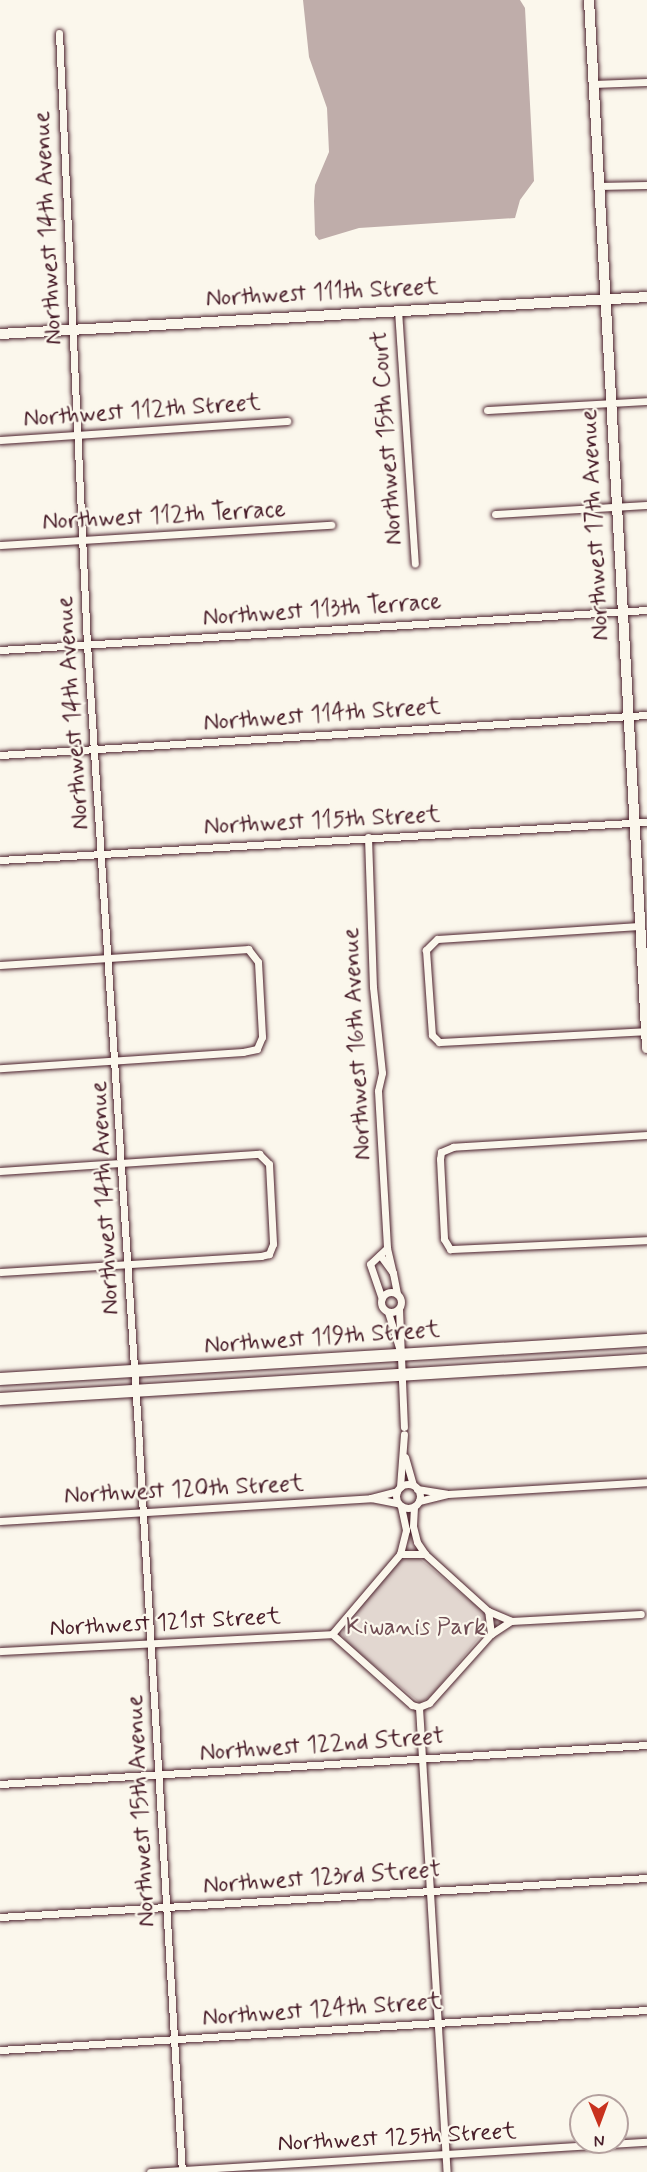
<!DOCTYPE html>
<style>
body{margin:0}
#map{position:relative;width:647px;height:2172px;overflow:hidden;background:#fbf7ec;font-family:Mynerve,sans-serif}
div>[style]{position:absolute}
.green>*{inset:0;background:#e2d7d0}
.water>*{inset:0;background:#bfadaa}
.roads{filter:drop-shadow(0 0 2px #4a1f2b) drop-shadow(0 0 2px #4a1f2b)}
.street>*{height:7px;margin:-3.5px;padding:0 3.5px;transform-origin:3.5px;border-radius:3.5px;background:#fbf7ec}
.street>.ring{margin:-3.5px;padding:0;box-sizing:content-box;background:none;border:7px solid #fbf7ec;border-radius:50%}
.secondary>*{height:10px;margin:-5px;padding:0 5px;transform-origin:5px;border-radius:5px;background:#fbf7ec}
.highway>*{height:12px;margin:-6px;padding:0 6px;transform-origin:6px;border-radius:6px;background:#fbf7ec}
span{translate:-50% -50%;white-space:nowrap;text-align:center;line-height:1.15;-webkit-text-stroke:4.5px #fbf7ec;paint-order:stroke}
.street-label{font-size:24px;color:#4a1f2b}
.park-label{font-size:24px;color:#704d54}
.north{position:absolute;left:569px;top:2094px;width:60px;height:60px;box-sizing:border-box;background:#fbf7ec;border:2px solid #b4a19f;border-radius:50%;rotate:179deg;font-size:16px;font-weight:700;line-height:24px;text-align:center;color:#4a1f2b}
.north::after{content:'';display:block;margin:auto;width:21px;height:27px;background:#c8321e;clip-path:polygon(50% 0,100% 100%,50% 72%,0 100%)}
</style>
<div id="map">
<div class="green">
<div style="clip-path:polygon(414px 1554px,484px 1612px,488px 1627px,431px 1696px,420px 1703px,347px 1643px,342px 1634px,346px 1620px,400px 1561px)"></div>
</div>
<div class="water">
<div style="clip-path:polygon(303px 0,520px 0,525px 8px,534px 181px,520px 200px,515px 218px,359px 228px,319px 240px,315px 235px,314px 201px,315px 185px,329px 152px,327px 108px,309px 57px)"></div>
</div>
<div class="roads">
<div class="street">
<div style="left:59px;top:33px;width:612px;rotate:87.38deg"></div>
<div style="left:87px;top:644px;width:802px;rotate:86.28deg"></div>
<div style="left:593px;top:84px;width:54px;rotate:-2.1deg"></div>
<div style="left:598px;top:186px;width:49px;rotate:-1.2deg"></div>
<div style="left:398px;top:310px;width:254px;rotate:86.2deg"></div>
<div style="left:487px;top:410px;width:160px;rotate:-3.2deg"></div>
<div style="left:0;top:440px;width:288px;rotate:-3.8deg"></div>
<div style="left:495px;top:514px;width:152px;rotate:-3.4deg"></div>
<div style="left:0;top:545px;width:332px;rotate:-3.5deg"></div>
<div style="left:0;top:650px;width:648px;rotate:-3.54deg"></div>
<div style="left:0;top:755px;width:648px;rotate:-3.54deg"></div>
<div style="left:368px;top:837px;width:150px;rotate:88.1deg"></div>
<div style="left:373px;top:987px;width:86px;rotate:84deg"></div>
<div style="left:382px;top:1073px;width:18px;rotate:103deg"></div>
<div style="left:378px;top:1091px;width:157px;rotate:86.7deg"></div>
<div style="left:387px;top:1248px;width:23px;rotate:137deg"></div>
<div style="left:370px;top:1264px;width:36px;rotate:71deg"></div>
<div style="left:0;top:860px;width:648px;rotate:-3.36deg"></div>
<div style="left:639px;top:926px;width:202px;rotate:176.3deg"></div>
<div style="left:437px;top:939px;width:16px;rotate:135deg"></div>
<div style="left:426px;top:950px;width:85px;rotate:86deg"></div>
<div style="left:432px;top:1035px;width:10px;rotate:45deg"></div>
<div style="left:439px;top:1042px;width:207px;rotate:-3deg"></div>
<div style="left:0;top:965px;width:249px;rotate:-3.7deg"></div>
<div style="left:248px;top:949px;width:16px;rotate:52deg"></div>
<div style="left:258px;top:962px;width:75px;rotate:86.9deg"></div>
<div style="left:262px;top:1037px;width:13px;rotate:113deg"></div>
<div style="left:257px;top:1049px;width:14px;rotate:168deg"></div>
<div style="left:243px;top:1052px;width:244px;rotate:176.2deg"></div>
<div style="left:647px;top:1135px;width:194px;rotate:176.5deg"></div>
<div style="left:453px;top:1147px;width:13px;rotate:157deg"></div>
<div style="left:441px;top:1152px;width:7px;rotate:98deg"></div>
<div style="left:440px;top:1159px;width:80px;rotate:87.1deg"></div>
<div style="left:444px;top:1239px;width:12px;rotate:59deg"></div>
<div style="left:450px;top:1249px;width:197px;rotate:-2.6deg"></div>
<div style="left:0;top:1171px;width:260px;rotate:-3.8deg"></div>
<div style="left:259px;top:1154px;width:14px;rotate:45deg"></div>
<div style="left:269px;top:1164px;width:80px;rotate:87.1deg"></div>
<div style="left:273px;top:1244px;width:11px;rotate:112deg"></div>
<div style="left:269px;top:1254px;width:8px;rotate:166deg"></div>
<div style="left:261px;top:1256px;width:261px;rotate:176.5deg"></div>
<div style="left:387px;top:1248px;width:26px;rotate:77deg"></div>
<div style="left:380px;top:1255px;width:22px;rotate:54deg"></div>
<div style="left:393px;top:1273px;width:21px;rotate:79deg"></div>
<div class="ring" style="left:381px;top:1292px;width:13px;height:13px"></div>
<div style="left:399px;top:1309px;width:118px;rotate:87.6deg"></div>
<div style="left:388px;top:1312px;width:44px;rotate:72.8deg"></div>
<div style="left:139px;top:1447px;width:726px;rotate:86.61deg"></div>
<div style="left:405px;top:1457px;width:29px;rotate:74deg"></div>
<div class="ring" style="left:396px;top:1484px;width:17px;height:17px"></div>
<div style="left:400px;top:1487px;width:53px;rotate:-85.7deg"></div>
<div style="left:417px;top:1489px;width:30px;rotate:9deg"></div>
<div style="left:371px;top:1498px;width:27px;rotate:-15deg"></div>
<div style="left:419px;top:1501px;width:29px;rotate:-14deg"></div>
<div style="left:447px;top:1494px;width:200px;rotate:-3.4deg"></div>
<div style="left:0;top:1521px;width:372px;rotate:-3.5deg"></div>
<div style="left:371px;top:1498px;width:26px;rotate:11deg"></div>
<div style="left:400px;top:1554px;width:25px"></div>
<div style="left:488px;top:1611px;width:25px;rotate:23deg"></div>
<div style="left:511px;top:1621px;width:130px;rotate:-3.1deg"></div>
<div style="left:332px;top:1634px;width:107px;rotate:41.6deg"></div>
<div style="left:412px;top:1705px;width:7px;rotate:16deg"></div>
<div style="left:419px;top:1707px;width:11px;rotate:-22deg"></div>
<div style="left:429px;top:1703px;width:93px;rotate:-48.1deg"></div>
<div style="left:491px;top:1634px;width:23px;rotate:-97deg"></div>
<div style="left:488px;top:1611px;width:85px;rotate:-137.9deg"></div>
<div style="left:425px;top:1554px;width:14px;rotate:-124deg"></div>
<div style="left:417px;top:1542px;width:16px;rotate:-104deg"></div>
<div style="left:413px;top:1526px;width:19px;rotate:-87deg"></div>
<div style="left:332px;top:1634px;width:105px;rotate:-49.6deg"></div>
<div style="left:400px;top:1554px;width:25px;rotate:-76deg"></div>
<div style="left:406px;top:1530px;width:24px;rotate:-102deg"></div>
<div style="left:491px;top:1634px;width:24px;rotate:-33deg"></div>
<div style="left:0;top:1651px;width:332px;rotate:-2.9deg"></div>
<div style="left:419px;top:1707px;width:466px;rotate:86.6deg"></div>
<div style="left:0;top:1784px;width:648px;rotate:-3.45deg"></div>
<div style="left:0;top:1917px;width:648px;rotate:-3.45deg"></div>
<div style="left:0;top:2050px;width:648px;rotate:-3.54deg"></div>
<div style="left:150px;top:2172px;width:498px;rotate:-3.5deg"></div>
</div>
<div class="secondary">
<div style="left:589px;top:0;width:1050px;rotate:86.83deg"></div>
<div style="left:0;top:334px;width:648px;rotate:-3.27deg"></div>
</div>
<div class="highway">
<div style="left:0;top:1379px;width:648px;rotate:-3.45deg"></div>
<div style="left:0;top:1399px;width:648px;rotate:-3.45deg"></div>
</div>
</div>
<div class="street-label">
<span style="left:48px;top:228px;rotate:-93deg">Northwest 14th Avenue</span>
<span style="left:322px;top:293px;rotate:-3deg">Northwest 111th Street</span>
<span style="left:142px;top:411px;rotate:-4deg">Northwest 112th Street</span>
<span style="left:387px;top:438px;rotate:-94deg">Northwest 15th Court</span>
<span style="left:164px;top:516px;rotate:-3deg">Northwest 112th Terrace</span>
<span style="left:595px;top:525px;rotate:-93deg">Northwest 17th Avenue</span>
<span style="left:322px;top:610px;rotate:-4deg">Northwest 113th Terrace</span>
<span style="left:73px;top:713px;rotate:-94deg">Northwest 14th Avenue</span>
<span style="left:322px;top:715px;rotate:-4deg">Northwest 114th Street</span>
<span style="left:322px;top:821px;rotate:-3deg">Northwest 115th Street</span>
<span style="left:357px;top:1044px;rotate:-93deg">Northwest 16th Avenue</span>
<span style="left:105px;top:1198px;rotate:-93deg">Northwest 14th Avenue</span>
<span style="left:322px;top:1338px;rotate:-4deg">Northwest 119th Street</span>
<span style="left:184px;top:1490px;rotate:-3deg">Northwest 120th Street</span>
<span style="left:165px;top:1623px;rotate:-3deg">Northwest 121st Street</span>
<span style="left:322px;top:1745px;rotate:-4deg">Northwest 122nd Street</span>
<span style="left:141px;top:1811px;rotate:-93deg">Northwest 15th Avenue</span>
<span style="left:322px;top:1878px;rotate:-4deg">Northwest 123rd Street</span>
<span style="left:322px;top:2010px;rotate:-4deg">Northwest 124th Street</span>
<span style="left:397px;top:2138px;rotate:-3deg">Northwest 125th Street</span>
</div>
<div class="park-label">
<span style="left:416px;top:1628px">Kiwanis Park</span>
</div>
<div class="north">N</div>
</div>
